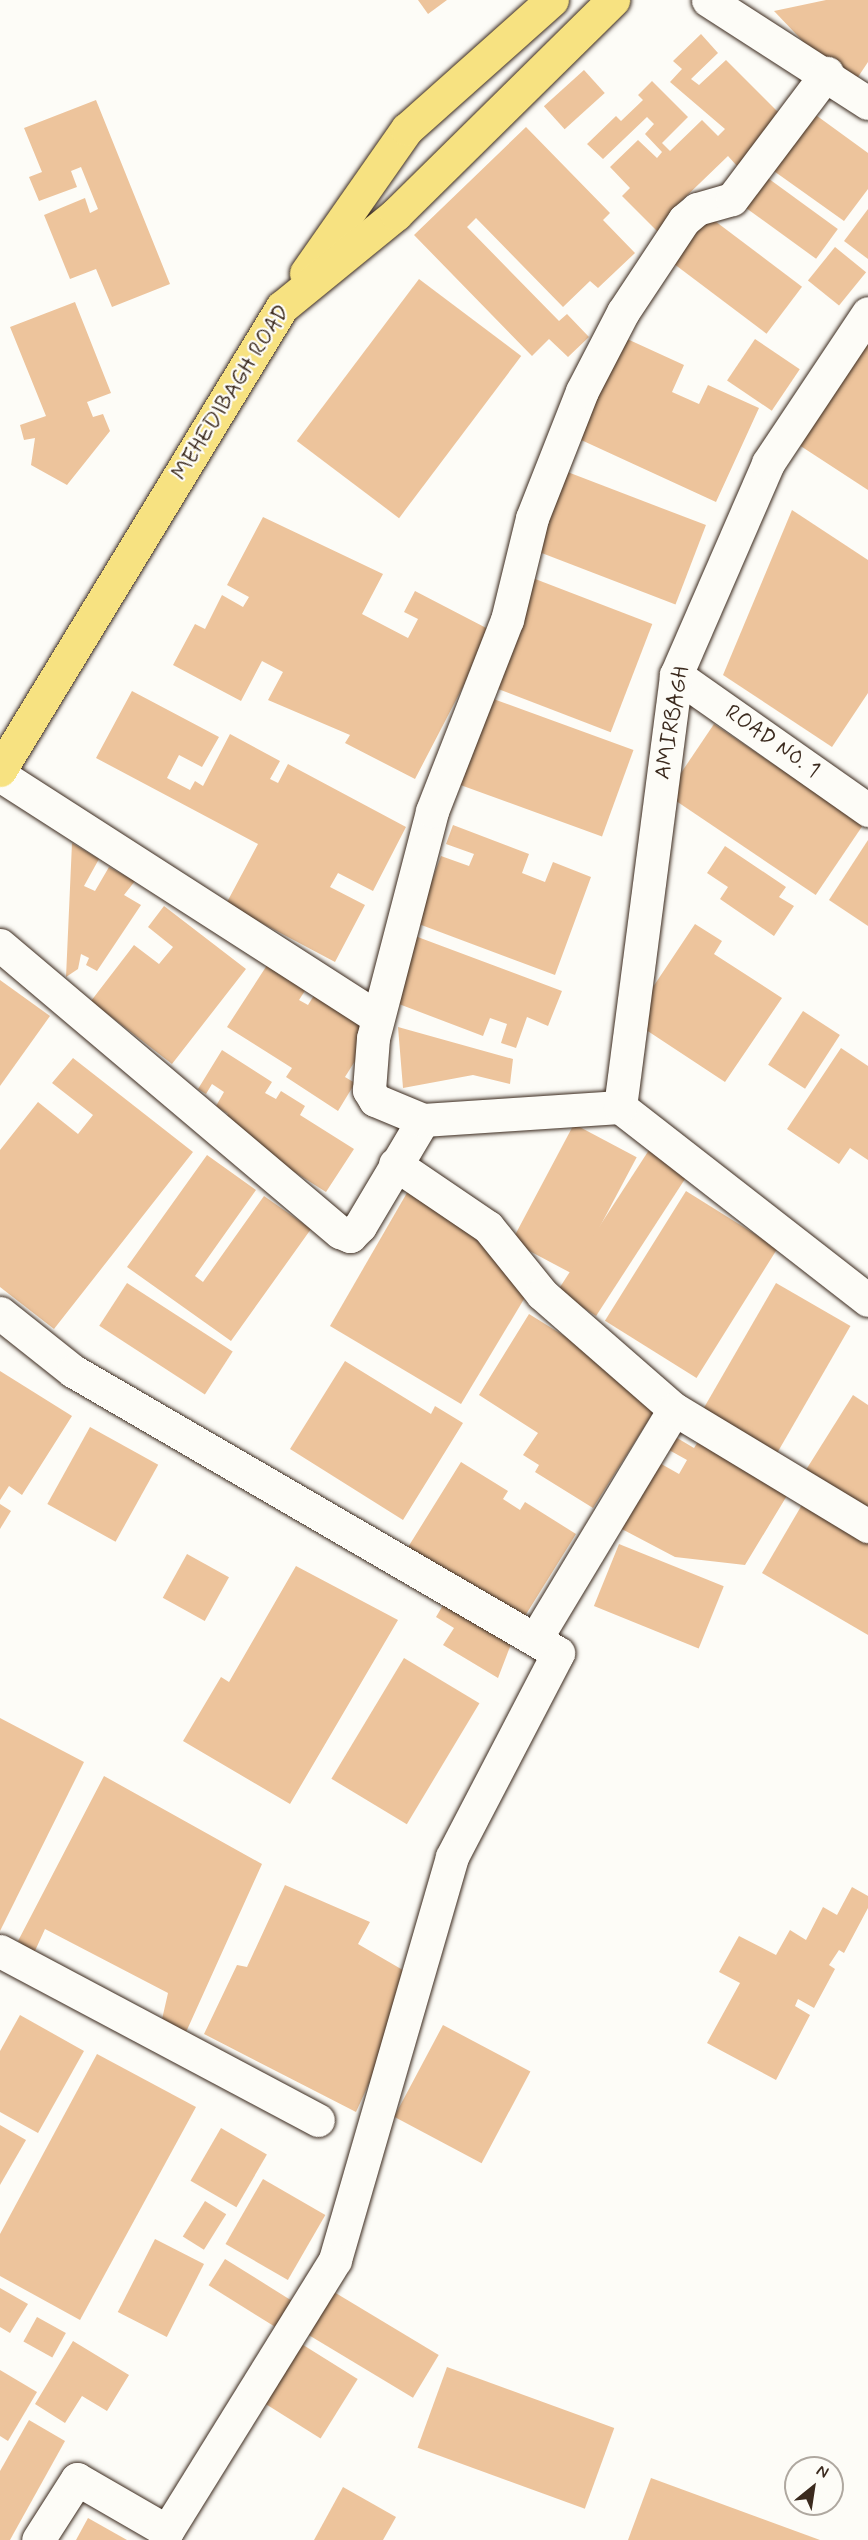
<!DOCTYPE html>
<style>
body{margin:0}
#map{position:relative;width:868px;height:2540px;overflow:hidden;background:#fdfcf7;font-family:Mynerve,sans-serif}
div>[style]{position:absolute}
.building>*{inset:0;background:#edc49c;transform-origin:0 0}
.roads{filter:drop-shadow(0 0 2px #3b2a1e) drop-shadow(0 0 2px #3b2a1e)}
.street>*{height:33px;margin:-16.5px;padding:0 16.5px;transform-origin:16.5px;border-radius:16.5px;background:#fdfcf7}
.primary>*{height:33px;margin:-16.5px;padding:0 16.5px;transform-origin:16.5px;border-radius:16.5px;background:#f7e281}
span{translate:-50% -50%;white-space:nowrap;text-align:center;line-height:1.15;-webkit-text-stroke:4.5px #fdfcf7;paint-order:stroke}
.street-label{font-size:22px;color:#3b2a1e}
.north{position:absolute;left:784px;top:2456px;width:60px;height:60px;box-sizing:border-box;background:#fdfcf7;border:2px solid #afa8a0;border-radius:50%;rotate:30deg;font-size:16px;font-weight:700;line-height:24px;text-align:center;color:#3b2a1e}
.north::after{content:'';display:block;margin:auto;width:21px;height:27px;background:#3b2a1e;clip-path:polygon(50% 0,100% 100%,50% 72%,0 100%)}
</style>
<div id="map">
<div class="building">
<div style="clip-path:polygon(418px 0,447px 0,428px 14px)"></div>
<div style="clip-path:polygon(826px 0,868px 0,868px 62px,856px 80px,816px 55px,774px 11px)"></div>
<div style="clip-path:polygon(701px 34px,718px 53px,691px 79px,699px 85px,726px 60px,785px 119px,737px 166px,728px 156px,672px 210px,663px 237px,622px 196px,630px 188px,610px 167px,638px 140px,657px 158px,662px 152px,645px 134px,654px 124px,647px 117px,603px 159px,587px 144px,616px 116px,621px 121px,643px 100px,638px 95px,652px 81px,688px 117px,662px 143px,670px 151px,702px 120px,718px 136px,725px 129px,670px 82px,682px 69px,673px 61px)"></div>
<div style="left:584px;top:70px;width:31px;height:54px;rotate:48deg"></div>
<div style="clip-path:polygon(96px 100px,170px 284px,112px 307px,96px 269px,70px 279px,44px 215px,85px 198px,90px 213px,98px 209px,81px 167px,71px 171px,77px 187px,39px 201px,29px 177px,42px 172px,24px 128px)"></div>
<div style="clip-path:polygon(813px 113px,868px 153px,868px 189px,844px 221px,771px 169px)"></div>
<div style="clip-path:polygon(526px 127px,610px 213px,603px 220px,635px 253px,598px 288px,590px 281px,563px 307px,476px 218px,467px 227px,559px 321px,567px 314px,589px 337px,568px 357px,549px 339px,532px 356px,414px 235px)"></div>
<div style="left:765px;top:176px;width:90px;height:37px;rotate:36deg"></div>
<div style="clip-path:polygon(868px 209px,868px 259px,844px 241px)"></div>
<div style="left:703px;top:212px;width:124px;height:59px;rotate:37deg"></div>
<div style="left:835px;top:247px;width:40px;height:43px;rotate:39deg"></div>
<div style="left:419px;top:279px;width:128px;height:203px;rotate:37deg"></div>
<div style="clip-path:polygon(75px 302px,111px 393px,87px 402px,93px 417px,103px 414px,110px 431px,67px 485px,31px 465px,35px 438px,24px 440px,20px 425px,46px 416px,10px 327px)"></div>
<div style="clip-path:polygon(625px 338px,684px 365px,672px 392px,699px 404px,708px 385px,759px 408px,716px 502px,579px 439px)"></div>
<div style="left:755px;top:339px;width:54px;height:50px;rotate:34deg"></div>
<div style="clip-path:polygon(868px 339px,868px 490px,796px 443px)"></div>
<div style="left:565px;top:471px;width:151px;height:85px;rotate:21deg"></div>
<div style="clip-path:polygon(792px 510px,868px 560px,868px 693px,832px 747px,723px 675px)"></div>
<div style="clip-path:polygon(263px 517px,383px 574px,362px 614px,408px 638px,418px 619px,404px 612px,415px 591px,492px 631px,415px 779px,345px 743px,350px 735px,268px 700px,283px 672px,262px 661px,241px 701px,173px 665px,195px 624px,205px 629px,222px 595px,243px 607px,249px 597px,227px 585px)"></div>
<div style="left:530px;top:577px;width:131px;height:116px;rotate:21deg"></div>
<div style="clip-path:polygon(132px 691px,219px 737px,202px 767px,179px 755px,167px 778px,190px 790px,195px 781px,203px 786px,230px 734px,280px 761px,270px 779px,278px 783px,288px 764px,406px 827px,373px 891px,338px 873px,330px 887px,365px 905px,335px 962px,226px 904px,258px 844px,96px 758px)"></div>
<div style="left:485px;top:696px;width:158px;height:92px;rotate:20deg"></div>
<div style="left:714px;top:724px;width:180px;height:85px;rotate:34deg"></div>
<div style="clip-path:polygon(453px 825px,529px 854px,522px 873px,545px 882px,553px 862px,591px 877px,555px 975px,416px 923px,441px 856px,469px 866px,474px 854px,446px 844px)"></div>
<div style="clip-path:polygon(868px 840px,868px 926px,829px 900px)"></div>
<div style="clip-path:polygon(72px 843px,99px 859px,84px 886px,95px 891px,109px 867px,135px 881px,124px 895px,141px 905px,97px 971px,86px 965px,89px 958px,81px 954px,78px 969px,66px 977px)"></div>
<div style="clip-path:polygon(725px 846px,786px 887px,779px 897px,794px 906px,774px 936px,720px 899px,728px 887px,707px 873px)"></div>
<div style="clip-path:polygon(164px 906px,246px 969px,172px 1064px,91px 1001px,134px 945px,159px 964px,173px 947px,148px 927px)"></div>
<div style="clip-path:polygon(695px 924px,722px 941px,714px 954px,782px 998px,725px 1082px,631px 1020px)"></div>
<div style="clip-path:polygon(415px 936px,562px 991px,548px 1026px,527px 1017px,516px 1048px,501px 1043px,507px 1024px,490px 1018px,483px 1036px,391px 1001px)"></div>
<div style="clip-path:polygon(271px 959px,310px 983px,299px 1000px,308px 1005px,318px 989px,370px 1022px,365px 1045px,345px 1077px,355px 1083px,338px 1111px,286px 1077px,292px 1068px,227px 1027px)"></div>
<div style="clip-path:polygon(0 980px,50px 1016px,0 1086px)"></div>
<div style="left:803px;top:1011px;width:44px;height:64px;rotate:33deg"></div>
<div style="clip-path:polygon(398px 1027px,513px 1059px,510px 1084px,473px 1075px,403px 1088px)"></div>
<div style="clip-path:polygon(841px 1048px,868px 1066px,868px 1160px,850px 1148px,839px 1164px,787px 1129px)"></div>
<div style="clip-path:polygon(222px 1050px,272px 1082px,265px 1093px,276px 1099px,281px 1091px,305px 1106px,300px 1115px,354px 1149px,326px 1192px,220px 1125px,228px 1114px,216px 1106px,224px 1092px,212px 1084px,206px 1094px,198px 1089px)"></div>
<div style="clip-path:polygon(73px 1058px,193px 1152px,54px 1329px,0 1287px,0 1150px,38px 1102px,78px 1134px,93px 1115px,52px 1083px)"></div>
<div style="left:574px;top:1124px;width:71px;height:133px;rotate:28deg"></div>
<div style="left:649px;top:1150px;width:46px;height:168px;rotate:33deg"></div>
<div style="clip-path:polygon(207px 1155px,256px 1190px,195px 1276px,203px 1282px,264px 1196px,311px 1229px,231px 1341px,127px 1267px)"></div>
<div style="clip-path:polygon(408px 1191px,466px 1219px,530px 1289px,461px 1404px,330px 1326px)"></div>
<div style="left:686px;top:1191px;width:108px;height:153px;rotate:32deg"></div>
<div style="left:127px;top:1283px;width:126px;height:51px;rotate:33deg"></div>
<div style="left:776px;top:1283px;width:86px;height:149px;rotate:30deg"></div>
<div style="clip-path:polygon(529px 1314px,616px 1368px,658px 1405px,593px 1508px,535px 1472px,539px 1465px,523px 1455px,538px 1433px,479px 1395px)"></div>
<div style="clip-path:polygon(345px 1361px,431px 1414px,435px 1406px,463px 1423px,403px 1520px,290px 1449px)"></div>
<div style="clip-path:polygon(0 1371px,72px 1416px,22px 1495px,9px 1486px,0 1500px)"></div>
<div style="clip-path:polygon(853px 1395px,868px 1405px,868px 1513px,804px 1473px)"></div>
<div style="left:90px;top:1427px;width:78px;height:88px;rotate:29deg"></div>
<div style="clip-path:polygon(667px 1432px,694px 1448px,701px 1437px,791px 1489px,745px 1565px,675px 1557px,618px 1527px,649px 1457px,679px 1474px,687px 1460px,660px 1445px)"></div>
<div style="clip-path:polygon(461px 1462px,508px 1491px,503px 1499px,520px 1510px,525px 1502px,576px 1534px,520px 1624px,405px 1552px)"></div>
<div style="clip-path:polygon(803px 1503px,868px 1542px,868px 1635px,762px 1573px)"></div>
<div style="clip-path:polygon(0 1504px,11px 1511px,0 1529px)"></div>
<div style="left:619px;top:1544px;width:113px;height:67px;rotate:22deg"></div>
<div style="left:187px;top:1554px;width:48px;height:50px;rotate:29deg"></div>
<div style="clip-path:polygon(296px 1566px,398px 1620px,290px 1804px,183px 1741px,221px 1677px,229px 1682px)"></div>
<div style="clip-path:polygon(446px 1600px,513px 1639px,498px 1678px,443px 1645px,454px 1628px,436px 1617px)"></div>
<div style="left:404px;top:1658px;width:88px;height:141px;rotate:31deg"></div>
<div style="clip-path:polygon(0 1718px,84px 1762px,0 1931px)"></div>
<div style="clip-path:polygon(104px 1776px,262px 1864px,182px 2041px,160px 2028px,168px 1993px,45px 1929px,34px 1953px,18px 1941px)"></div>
<div style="clip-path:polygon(285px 1885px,370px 1922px,358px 1944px,408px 1973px,387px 2044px,356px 2112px,204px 2034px,237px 1965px,247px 1967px)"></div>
<div style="clip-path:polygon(852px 1887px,868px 1896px,868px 1908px,844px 1953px,839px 1950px,829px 1965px,835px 1969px,814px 2008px,798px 1999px,795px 2006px,810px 2015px,776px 2080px,707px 2043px,740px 1983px,719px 1972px,739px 1936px,776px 1955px,790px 1930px,806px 1940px,823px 1907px,837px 1915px)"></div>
<div style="clip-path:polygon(20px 2015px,84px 2051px,38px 2133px,0 2112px,0 2051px)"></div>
<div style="left:443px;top:2025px;width:99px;height:104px;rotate:28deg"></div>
<div style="clip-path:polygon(97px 2054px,196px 2107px,80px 2320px,0 2276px,0 2234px)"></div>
<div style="clip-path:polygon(0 2125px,26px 2140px,0 2185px)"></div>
<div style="left:221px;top:2128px;width:53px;height:61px;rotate:30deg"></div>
<div style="left:263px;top:2179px;width:72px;height:75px;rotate:30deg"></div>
<div style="left:205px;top:2201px;width:25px;height:42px;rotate:32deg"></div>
<div style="left:155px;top:2239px;width:55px;height:82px;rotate:27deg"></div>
<div style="left:225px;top:2259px;width:84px;height:31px;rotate:32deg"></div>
<div style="clip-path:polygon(0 2288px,28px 2304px,10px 2333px,0 2327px)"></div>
<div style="left:329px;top:2289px;width:128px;height:50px;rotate:31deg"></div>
<div style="left:37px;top:2317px;width:33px;height:28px;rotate:29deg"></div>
<div style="clip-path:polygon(73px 2341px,129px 2375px,107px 2411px,82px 2396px,65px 2423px,35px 2404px)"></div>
<div style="left:300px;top:2343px;width:68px;height:70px;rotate:32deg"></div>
<div style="left:447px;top:2367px;width:178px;height:86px;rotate:20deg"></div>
<div style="clip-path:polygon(0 2370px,37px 2392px,8px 2441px,0 2436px)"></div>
<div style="clip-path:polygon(29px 2420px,65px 2441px,10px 2540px,0 2540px,0 2471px)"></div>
<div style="clip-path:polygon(651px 2478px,820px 2540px,628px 2540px)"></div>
<div style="clip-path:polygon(343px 2487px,396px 2517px,383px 2540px,314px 2540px)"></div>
<div style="clip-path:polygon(88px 2518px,127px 2540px,76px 2540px)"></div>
</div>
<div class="roads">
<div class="street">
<div style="left:708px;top:0;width:190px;rotate:32.8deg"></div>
<div style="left:676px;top:675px;width:235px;rotate:35.1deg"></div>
<div style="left:0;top:775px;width:448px;rotate:32.7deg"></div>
<div style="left:0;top:945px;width:445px;rotate:40.2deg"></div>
<div style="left:340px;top:1232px;width:11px;rotate:22deg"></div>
<div style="left:350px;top:1236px;width:14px;rotate:-45deg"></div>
<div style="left:360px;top:1226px;width:123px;rotate:-59.3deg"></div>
<div style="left:423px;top:1120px;width:197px;rotate:-3.8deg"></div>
<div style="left:620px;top:1107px;width:314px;rotate:37.9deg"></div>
<div style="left:620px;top:1107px;width:436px;rotate:-82.6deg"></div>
<div style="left:676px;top:675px;width:231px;rotate:-66.5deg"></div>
<div style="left:768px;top:463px;width:180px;rotate:-56.3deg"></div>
<div style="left:423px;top:1120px;width:52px;rotate:-157.4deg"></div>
<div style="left:375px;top:1100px;width:12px;rotate:-121deg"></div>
<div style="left:369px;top:1090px;width:52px;rotate:-85.6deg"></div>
<div style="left:373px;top:1038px;width:235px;rotate:-75.4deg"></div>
<div style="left:432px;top:811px;width:205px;rotate:-68.6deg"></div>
<div style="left:507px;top:620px;width:105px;rotate:-76.2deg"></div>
<div style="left:532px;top:518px;width:136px;rotate:-68.5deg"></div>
<div style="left:582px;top:391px;width:89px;rotate:-62.6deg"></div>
<div style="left:623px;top:312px;width:110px;rotate:-56.5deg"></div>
<div style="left:684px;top:220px;width:17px;rotate:-40deg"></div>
<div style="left:697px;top:209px;width:36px;rotate:-16deg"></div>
<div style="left:732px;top:199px;width:158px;rotate:-53deg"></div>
<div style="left:395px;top:1164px;width:112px;rotate:34.1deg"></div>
<div style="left:488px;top:1227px;width:86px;rotate:51.1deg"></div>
<div style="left:542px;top:1294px;width:175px;rotate:41.1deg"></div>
<div style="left:0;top:1313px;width:93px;rotate:38.5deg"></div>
<div style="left:73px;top:1371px;width:561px;rotate:30.18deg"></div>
<div style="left:558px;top:1653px;width:230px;rotate:117.5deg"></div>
<div style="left:452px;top:1857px;width:420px;rotate:106.2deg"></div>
<div style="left:335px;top:2260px;width:319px;rotate:121.8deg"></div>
<div style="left:167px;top:2531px;width:104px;rotate:-150deg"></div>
<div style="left:77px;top:2479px;width:72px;rotate:122.6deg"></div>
<div style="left:536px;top:1638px;width:267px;rotate:-58.9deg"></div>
<div style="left:674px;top:1409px;width:227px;rotate:31.1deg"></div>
<div style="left:0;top:1951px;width:360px;rotate:28deg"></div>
</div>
<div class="primary">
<div style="left:306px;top:273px;width:176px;rotate:-55deg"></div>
<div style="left:407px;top:129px;width:194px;rotate:-41.7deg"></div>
<div style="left:0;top:770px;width:542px;rotate:-58.66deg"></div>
<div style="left:282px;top:307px;width:147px;rotate:-39.2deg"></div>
<div style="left:396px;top:214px;width:305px;rotate:-44.6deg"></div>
</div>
</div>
<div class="street-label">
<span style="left:232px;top:393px;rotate:-58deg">MEHEDIBAGH ROAD</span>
<span style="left:673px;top:723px;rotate:-80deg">AMIRBAGH</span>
<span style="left:772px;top:742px;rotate:35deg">ROAD NO. 1</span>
</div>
<div class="north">N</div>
</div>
